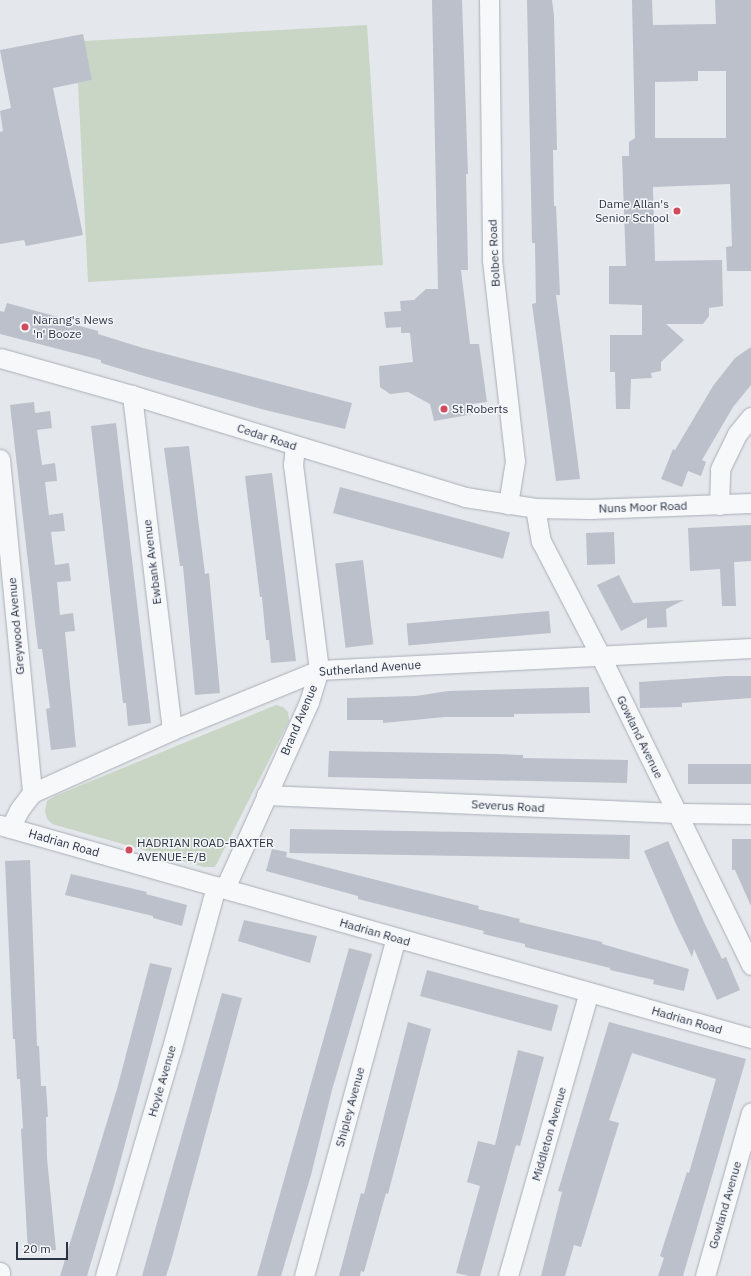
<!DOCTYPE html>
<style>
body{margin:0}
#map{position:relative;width:751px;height:1276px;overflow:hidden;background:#e4e7ec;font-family:"IBM Plex Sans",sans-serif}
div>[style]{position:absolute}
.green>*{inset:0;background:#c9d6c5}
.building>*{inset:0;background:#bbc0ca;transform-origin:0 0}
.roads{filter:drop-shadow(0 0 1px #a9aeb7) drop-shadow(0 0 1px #a9aeb7)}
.minor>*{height:19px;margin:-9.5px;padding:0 9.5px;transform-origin:9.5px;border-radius:9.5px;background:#f7f8fa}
.dots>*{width:11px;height:11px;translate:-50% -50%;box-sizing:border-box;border:2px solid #f4f6f9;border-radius:50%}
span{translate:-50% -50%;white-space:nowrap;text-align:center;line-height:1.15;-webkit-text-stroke:3px #f4f6f9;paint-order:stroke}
.poi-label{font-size:12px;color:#2b3445}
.right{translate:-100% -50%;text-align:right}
.left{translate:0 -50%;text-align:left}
.street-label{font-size:12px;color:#2b3445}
.scale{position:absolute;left:16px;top:1242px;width:52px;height:18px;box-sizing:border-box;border:2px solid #2b3445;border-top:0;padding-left:5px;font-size:12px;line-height:14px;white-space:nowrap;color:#2b3445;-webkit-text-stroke:3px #f4f6f9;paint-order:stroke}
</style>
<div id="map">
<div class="green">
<div style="clip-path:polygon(367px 25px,383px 265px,88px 282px,78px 83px,92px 80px,84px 41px)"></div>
<div style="clip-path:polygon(276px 705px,283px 707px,288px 712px,289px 721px,215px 867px,204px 867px,52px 824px,47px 819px,45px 811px,47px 801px,55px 796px)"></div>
</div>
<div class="building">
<div style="clip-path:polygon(432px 0,462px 0,468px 174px,466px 174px,468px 270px,461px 270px,470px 344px,479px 344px,487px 402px,472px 404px,474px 414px,434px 421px,430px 404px,408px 392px,390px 394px,380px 387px,379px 366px,413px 362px,410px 333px,401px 333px,401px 327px,386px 328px,384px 312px,401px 311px,400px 301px,414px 300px,426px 289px,438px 289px)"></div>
<div style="clip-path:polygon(527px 0,552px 0,554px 16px,557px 150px,553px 150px,554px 206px,556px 206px,560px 295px,556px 295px,580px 479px,556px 481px,532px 304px,536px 303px,535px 243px,532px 243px)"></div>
<div style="clip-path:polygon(evenodd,632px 0,652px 0,653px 25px,716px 24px,715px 0,751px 0,751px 271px,727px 271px,726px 247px,732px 246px,730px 184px,653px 187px,655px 261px,722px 260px,723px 306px,709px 308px,709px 316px,703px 324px,666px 324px,684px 340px,661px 362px,661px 371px,651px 373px,652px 378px,631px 379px,630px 409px,616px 409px,615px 372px,610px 372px,610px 335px,642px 335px,642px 305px,609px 304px,609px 266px,626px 266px,622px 156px,629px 156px,629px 142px,635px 138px,632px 0,698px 71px,726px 71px,726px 138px,655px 138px,655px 82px,698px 81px,698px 71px)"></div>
<div style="clip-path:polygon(83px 34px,92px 80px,53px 88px,83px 235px,26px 246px,24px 240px,0 244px,0 132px,3px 131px,0 111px,11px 108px,0 50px)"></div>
<div style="clip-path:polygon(7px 303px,58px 317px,58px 320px,98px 331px,98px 334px,143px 348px,352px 403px,345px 429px,265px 410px,144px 376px,101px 363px,101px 360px,0 334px,0 311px,4px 312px)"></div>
<div style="clip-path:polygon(751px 347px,751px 385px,733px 407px,702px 460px,706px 462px,701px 476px,688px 471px,682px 487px,661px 479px,673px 449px,675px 450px,713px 386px,735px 358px)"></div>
<div style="clip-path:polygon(34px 402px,35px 413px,50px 411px,52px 428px,37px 430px,42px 465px,55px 463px,57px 481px,45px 482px,49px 515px,63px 513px,65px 531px,51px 532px,55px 565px,69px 563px,71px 581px,57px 582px,60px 615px,73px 613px,75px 631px,65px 632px,76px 747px,51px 750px,46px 709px,50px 708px,42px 649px,38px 649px,10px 405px)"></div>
<div style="clip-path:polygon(116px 423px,151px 723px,128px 726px,126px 703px,123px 703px,91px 426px)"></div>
<div style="clip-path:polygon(189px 446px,205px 574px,209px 573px,220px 693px,195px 695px,183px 566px,180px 566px,164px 448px)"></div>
<div style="clip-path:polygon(272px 473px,296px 661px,271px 663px,269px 640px,266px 640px,262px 597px,260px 597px,245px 476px)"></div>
<div style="left:340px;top:487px;width:176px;height:27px;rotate:15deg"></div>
<div style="clip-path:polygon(751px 525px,751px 561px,734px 562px,736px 606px,722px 606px,720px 569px,690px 571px,688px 528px)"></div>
<div style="left:614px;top:532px;width:32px;height:28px;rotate:88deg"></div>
<div style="left:363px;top:560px;width:85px;height:28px;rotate:83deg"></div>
<div style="clip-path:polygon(619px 575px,633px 603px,684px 600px,666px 609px,667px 627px,647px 628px,647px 618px,621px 631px,597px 585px)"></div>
<div style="left:549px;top:611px;width:22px;height:143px;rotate:85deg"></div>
<div style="clip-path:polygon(727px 676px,751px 676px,751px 698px,682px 703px,682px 707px,640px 708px,639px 682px)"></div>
<div style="clip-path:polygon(589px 687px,590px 713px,514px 714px,514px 717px,445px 717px,383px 723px,383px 720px,347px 720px,347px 698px,416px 696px,448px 691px)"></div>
<div style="clip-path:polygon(329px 751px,498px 754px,523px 755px,523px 758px,628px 760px,627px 783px,328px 777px)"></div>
<div style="left:688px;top:764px;width:63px;height:20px"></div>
<div style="left:290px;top:829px;width:340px;height:24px;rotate:1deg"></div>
<div style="clip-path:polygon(732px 839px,751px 839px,751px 906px,735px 870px,732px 870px)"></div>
<div style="clip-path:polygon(668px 841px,704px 922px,722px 959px,726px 957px,740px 990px,717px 1000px,694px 949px,692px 957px,676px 924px,644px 851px)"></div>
<div style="clip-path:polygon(272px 849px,287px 852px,286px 857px,479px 906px,478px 909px,520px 919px,519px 922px,602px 942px,602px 944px,689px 969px,684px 991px,653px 984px,654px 980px,610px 970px,610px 968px,525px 947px,525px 944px,483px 934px,484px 931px,358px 899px,358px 896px,266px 871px)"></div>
<div style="clip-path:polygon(30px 860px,37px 1046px,39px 1046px,41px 1086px,46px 1086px,48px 1117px,46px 1117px,47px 1158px,56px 1250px,28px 1252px,21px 1129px,23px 1128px,20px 1079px,17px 1079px,15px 1039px,13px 1039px,5px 861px)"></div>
<div style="clip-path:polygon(71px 874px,147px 892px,146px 894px,187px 905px,182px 926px,153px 918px,153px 916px,65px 895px)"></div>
<div style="clip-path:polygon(244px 920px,317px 936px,310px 963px,238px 941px)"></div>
<div style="clip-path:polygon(349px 948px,372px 954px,332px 1090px,311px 1175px,281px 1276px,257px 1276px)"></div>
<div style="clip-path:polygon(150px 963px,172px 968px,114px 1185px,87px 1276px,60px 1276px,117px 1089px)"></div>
<div style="left:427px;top:970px;width:136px;height:27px;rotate:15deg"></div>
<div style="clip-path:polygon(222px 993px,242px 998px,171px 1261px,166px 1276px,142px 1276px)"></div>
<div style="clip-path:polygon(408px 1022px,431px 1029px,388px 1194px,386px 1193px,364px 1272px,361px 1271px,360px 1276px,339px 1276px,361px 1193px,364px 1194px)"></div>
<div style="clip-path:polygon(609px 1022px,746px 1059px,683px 1276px,658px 1276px,664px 1258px,660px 1256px,687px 1172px,689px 1173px,716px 1079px,632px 1053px,609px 1120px,619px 1123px,581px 1247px,574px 1245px,565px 1276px,541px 1276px,562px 1192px,558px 1191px)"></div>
<div style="clip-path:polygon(518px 1050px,544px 1057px,520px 1146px,516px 1145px,480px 1276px,469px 1276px,456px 1273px,480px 1186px,467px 1182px,478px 1141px,495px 1145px)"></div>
</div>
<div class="roads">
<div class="minor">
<div style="left:489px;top:0;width:260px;rotate:89.3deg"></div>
<div style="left:492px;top:260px;width:202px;rotate:83.5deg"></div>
<div style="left:515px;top:461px;width:44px;rotate:99.2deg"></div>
<div style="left:0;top:358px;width:137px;rotate:15.7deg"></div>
<div style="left:132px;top:395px;width:348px;rotate:17deg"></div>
<div style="left:465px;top:497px;width:71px;rotate:8.9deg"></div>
<div style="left:535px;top:508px;width:55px;rotate:1deg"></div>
<div style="left:590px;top:509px;width:161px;rotate:-2.1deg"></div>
<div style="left:132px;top:395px;width:337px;rotate:83.2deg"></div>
<div style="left:0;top:459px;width:336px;rotate:84.5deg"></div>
<div style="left:719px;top:505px;width:36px;rotate:-88deg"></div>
<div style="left:720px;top:469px;width:39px;rotate:-64deg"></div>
<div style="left:737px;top:434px;width:22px;rotate:-51deg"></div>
<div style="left:535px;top:508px;width:34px;rotate:80deg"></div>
<div style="left:541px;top:541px;width:128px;rotate:62.6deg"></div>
<div style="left:600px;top:655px;width:345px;rotate:64deg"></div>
<div style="left:266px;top:795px;width:411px;rotate:2.5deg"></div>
<div style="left:677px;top:813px;width:74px;rotate:0.8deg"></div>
<div style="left:0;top:825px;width:781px;rotate:15.83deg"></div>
<div style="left:10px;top:828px;width:20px;rotate:-63deg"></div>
<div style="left:19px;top:810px;width:21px;rotate:-53deg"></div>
<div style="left:32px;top:793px;width:154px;rotate:-24.2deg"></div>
<div style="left:172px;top:730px;width:159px;rotate:-22.2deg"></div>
<div style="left:319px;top:670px;width:433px;rotate:-2.9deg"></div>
<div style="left:225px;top:888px;width:204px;rotate:-65.7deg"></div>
<div style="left:309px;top:702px;width:34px;rotate:-73deg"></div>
<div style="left:319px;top:670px;width:207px;rotate:-97.2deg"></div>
<div style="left:293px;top:465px;width:18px;rotate:-84deg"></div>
<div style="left:0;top:1272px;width:4px;rotate:90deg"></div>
<div style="left:105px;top:1276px;width:234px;rotate:-73.7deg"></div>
<div style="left:171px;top:1051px;width:171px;rotate:-74.7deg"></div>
<div style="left:304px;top:1276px;width:350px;rotate:-74.8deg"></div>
<div style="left:508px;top:1276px;width:295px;rotate:-74.1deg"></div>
<div style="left:705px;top:1276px;width:170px;rotate:-74.3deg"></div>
</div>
</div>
<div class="dots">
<div style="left:677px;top:211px;background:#d1495b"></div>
<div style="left:25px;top:327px;background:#d1495b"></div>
<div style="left:444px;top:409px;background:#d1495b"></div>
<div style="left:129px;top:850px;background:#d1495b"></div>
</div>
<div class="poi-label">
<span class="right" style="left:669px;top:211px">Dame Allan's<br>Senior School</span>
<span class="left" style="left:33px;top:327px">Narang's News<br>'n' Booze</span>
<span class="left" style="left:452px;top:409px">St Roberts</span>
<span class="left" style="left:137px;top:850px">HADRIAN ROAD-BAXTER<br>AVENUE-E/B</span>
</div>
<div class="street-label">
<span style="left:494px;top:253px;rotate:-93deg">Bolbec Road</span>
<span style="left:267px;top:437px;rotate:18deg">Cedar Road</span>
<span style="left:643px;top:507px;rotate:-2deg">Nuns Moor Road</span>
<span style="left:152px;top:562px;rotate:-97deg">Ewbank Avenue</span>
<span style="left:16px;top:626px;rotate:-95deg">Greywood Avenue</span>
<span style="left:370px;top:668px;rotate:-4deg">Sutherland Avenue</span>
<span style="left:299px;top:720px;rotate:-67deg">Brand Avenue</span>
<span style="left:640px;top:737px;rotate:64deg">Gowland Avenue</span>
<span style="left:508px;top:806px;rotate:3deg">Severus Road</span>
<span style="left:64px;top:843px;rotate:16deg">Hadrian Road</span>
<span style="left:375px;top:932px;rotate:16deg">Hadrian Road</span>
<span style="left:687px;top:1020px;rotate:16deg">Hadrian Road</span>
<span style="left:162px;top:1081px;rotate:-74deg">Hoyle Avenue</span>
<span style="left:350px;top:1107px;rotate:-75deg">Shipley Avenue</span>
<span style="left:549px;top:1134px;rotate:-74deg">Middleton Avenue</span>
<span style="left:725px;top:1205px;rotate:-74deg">Gowland Avenue</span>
</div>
<div class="scale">20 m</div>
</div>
